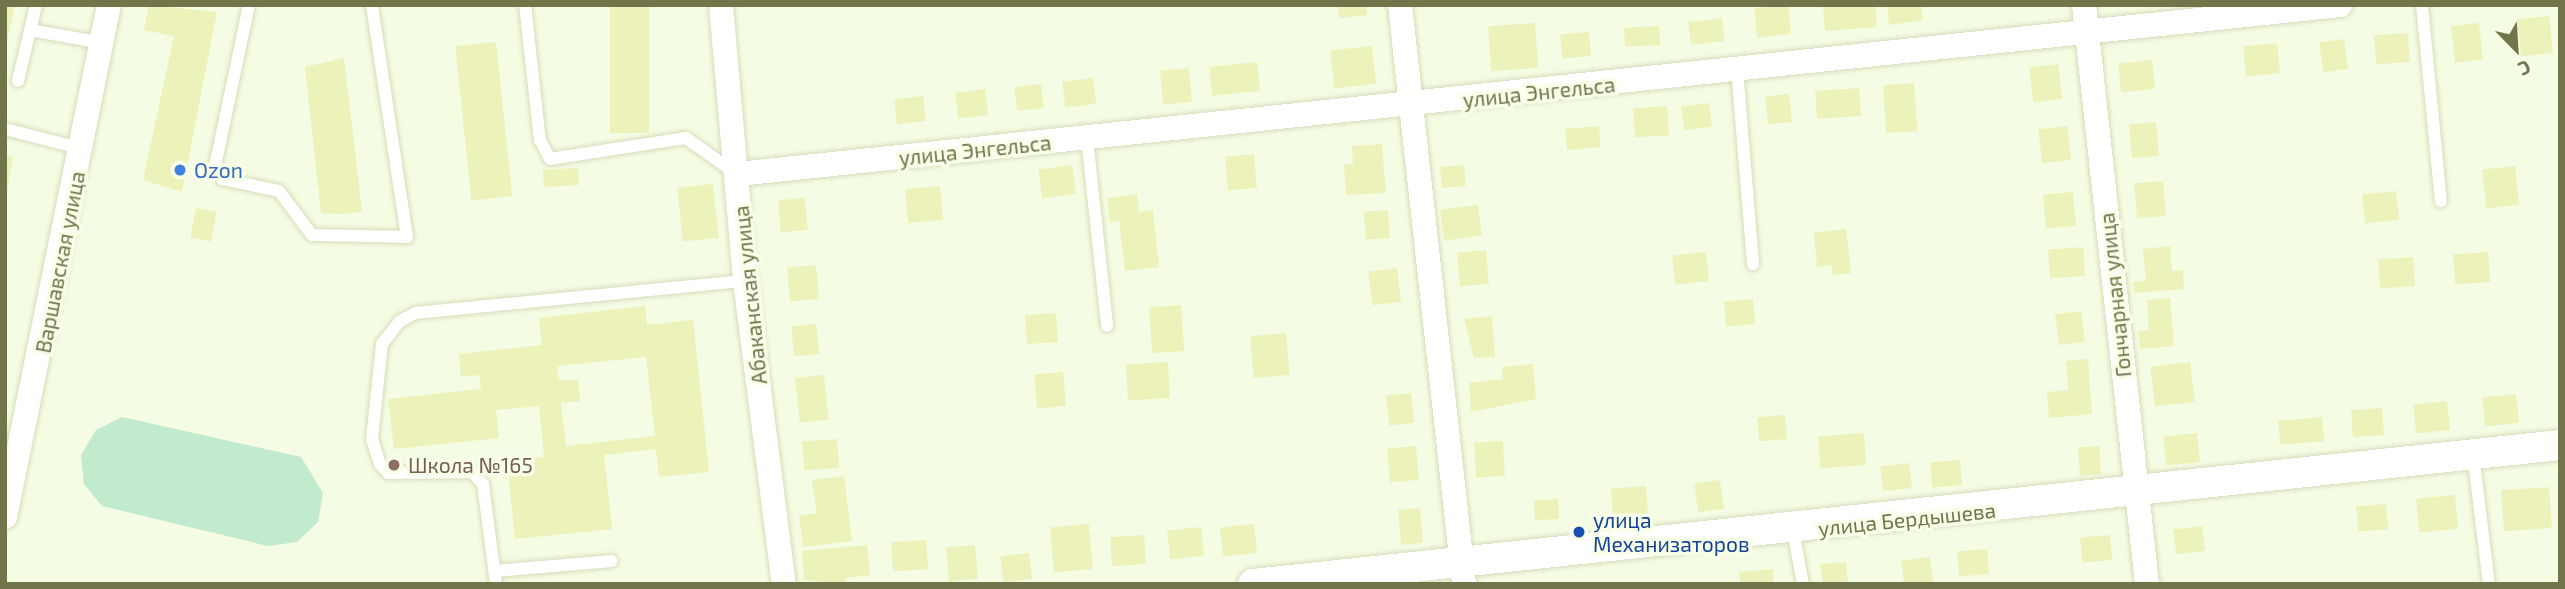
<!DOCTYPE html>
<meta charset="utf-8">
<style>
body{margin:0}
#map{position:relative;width:2565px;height:589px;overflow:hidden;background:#f4fce3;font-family:"Exo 2",sans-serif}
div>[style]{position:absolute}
.green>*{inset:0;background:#c1eace}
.building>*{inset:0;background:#ecf2ba;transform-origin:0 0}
.roads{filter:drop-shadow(0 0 2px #d6dcb9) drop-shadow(0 0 2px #d6dcb9)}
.service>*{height:12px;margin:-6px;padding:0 6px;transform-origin:6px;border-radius:6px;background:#fff}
.minor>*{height:24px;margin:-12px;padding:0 12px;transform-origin:12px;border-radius:12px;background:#fff}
.tertiary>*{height:30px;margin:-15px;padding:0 15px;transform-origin:15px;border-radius:15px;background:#fff}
.dots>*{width:19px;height:19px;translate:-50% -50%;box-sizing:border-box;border:4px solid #f8ffe9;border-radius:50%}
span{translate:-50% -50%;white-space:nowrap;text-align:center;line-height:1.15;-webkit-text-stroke:7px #f8ffe9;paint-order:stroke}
.street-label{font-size:21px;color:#727449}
.shop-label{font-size:21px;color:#366cbe}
.left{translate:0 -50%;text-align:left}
.education-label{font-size:21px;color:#785e54}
.transit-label{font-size:21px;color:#164399}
.frame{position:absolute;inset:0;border:7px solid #727449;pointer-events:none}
.north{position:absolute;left:2481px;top:14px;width:70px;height:70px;-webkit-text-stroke:5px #f8ffe9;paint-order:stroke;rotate:156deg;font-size:19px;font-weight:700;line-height:28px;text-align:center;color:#727449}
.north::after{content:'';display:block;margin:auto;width:24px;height:32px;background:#727449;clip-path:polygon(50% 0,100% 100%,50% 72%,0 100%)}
</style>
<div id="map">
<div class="green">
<div style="clip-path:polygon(122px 417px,301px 457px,323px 493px,318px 522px,297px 542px,268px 546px,102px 506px,84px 484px,81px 455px,96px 430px)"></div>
</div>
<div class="building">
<div style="clip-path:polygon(5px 5px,15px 5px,6px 45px,5px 45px)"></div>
<div style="clip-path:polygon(149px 5px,217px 12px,182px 192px,143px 180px,174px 36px,144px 30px)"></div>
<div style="left:610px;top:5px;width:39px;height:128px"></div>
<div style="clip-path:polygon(1337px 5px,1366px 5px,1367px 15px,1339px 18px)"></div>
<div style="left:1788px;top:5px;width:29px;height:34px;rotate:84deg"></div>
<div style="clip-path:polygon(1823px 5px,1875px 5px,1877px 27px,1825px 31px)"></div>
<div style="clip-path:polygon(1887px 5px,1921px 5px,1923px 20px,1889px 25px)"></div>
<div style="left:2549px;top:16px;width:37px;height:32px;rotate:84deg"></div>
<div style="left:1722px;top:18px;width:23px;height:34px;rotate:83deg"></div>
<div style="left:1535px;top:23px;width:45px;height:47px;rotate:86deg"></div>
<div style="left:2479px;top:23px;width:37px;height:28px;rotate:84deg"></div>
<div style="left:1659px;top:26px;width:19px;height:35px;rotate:87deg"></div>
<div style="left:1589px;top:32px;width:24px;height:29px;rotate:85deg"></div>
<div style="left:2408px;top:33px;width:29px;height:34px;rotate:86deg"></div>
<div style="left:2344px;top:39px;width:30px;height:25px;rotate:82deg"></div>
<div style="left:496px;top:42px;width:155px;height:41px;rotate:84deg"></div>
<div style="left:2277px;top:43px;width:30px;height:34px;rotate:84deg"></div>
<div style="left:1372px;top:46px;width:38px;height:42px;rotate:84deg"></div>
<div style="clip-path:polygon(344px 58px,362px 212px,340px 214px,321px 213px,305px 67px)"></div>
<div style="left:2152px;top:60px;width:29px;height:34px;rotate:84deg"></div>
<div style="left:1257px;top:62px;width:29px;height:48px;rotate:84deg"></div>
<div style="left:2058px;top:64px;width:35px;height:29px;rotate:83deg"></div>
<div style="left:1189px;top:68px;width:34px;height:29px;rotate:85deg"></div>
<div style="left:1093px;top:78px;width:26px;height:31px;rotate:83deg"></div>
<div style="left:1914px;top:83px;width:48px;height:31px;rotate:86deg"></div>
<div style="left:1041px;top:84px;width:24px;height:27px;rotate:83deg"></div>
<div style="left:1859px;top:88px;width:28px;height:44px;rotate:86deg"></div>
<div style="left:985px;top:89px;width:26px;height:30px;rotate:83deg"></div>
<div style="left:1789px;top:94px;width:28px;height:24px;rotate:84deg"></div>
<div style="left:923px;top:96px;width:25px;height:29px;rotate:83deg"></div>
<div style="left:1709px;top:103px;width:24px;height:28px;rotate:83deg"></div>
<div style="left:1667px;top:106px;width:29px;height:34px;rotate:86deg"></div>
<div style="left:2156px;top:122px;width:34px;height:27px;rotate:85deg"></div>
<div style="left:1599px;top:126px;width:21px;height:34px;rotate:85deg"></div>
<div style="left:2067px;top:126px;width:34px;height:29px;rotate:83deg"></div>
<div style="clip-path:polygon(1382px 144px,1386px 193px,1346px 195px,1344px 165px,1353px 164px,1352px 146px)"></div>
<div style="left:1254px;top:154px;width:34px;height:29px;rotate:85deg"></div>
<div style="clip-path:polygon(5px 156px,13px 157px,7px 191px,5px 191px)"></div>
<div style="left:1072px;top:165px;width:29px;height:34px;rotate:82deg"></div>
<div style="left:1464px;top:165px;width:21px;height:24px;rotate:85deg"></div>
<div style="left:2515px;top:166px;width:39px;height:33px;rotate:84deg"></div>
<div style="left:578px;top:168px;width:17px;height:35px;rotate:87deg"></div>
<div style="left:2163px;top:181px;width:35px;height:29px;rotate:85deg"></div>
<div style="left:713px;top:184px;width:54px;height:36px;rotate:84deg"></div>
<div style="left:940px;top:186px;width:34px;height:35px;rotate:85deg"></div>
<div style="left:2396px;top:191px;width:29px;height:34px;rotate:84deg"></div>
<div style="left:2073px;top:192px;width:34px;height:30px;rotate:85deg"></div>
<div style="clip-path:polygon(1137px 194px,1139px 212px,1153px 210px,1159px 267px,1125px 271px,1119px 221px,1110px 222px,1107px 198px)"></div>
<div style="left:805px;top:198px;width:32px;height:27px;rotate:85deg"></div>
<div style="left:1478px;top:205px;width:31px;height:38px;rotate:83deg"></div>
<div style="left:196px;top:208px;width:21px;height:30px;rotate:11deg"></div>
<div style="left:1388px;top:210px;width:28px;height:24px;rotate:86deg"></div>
<div style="clip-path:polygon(1846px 229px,1851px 273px,1833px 275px,1832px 265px,1817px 267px,1814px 233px)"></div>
<div style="clip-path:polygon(2170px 246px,2172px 271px,2183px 270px,2184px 289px,2134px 293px,2133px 282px,2146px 281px,2143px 249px)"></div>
<div style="left:2083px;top:247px;width:29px;height:35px;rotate:86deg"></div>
<div style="left:1486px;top:250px;width:34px;height:29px;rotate:85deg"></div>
<div style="left:1706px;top:252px;width:29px;height:34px;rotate:84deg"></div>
<div style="left:2488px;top:252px;width:30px;height:35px;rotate:86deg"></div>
<div style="left:2413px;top:257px;width:29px;height:35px;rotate:86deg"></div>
<div style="left:816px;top:265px;width:34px;height:29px;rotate:85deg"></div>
<div style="left:1397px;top:268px;width:34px;height:29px;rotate:83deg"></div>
<div style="clip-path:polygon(2170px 298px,2174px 346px,2140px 349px,2138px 331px,2149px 330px,2147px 300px)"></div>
<div style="left:1753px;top:299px;width:25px;height:29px;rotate:85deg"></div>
<div style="left:1181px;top:305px;width:46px;height:32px;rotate:86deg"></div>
<div style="clip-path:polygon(evenodd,645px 306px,647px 325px,693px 320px,709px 472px,659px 477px,656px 449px,604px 455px,612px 529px,515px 539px,507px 461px,544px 457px,539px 406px,496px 410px,499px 438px,394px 449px,388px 399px,481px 389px,479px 375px,461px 377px,459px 354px,542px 345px,539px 318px,645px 306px,646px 357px,655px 436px,566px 446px,561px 403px,580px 401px,578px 379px,559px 381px,557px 366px,646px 357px)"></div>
<div style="left:2081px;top:311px;width:31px;height:26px;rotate:83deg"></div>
<div style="left:1056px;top:313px;width:29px;height:31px;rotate:86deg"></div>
<div style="clip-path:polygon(1492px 316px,1495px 357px,1474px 358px,1464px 319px)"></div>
<div style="left:816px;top:324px;width:30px;height:25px;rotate:84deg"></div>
<div style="left:1286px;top:333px;width:42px;height:36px;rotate:85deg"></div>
<div style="clip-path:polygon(2088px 359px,2092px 414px,2049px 418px,2047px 392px,2068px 390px,2066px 361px)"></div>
<div style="left:1168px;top:362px;width:36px;height:42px;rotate:87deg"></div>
<div style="left:2190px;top:362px;width:40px;height:40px;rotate:83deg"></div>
<div style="clip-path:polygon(1533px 364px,1536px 399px,1471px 412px,1469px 383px,1503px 379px,1502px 367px)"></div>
<div style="left:1063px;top:372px;width:34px;height:29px;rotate:85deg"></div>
<div style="left:824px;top:375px;width:45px;height:29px;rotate:84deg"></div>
<div style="left:1411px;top:393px;width:30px;height:25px;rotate:84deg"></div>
<div style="left:2516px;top:394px;width:29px;height:34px;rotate:84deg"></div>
<div style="left:2447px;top:401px;width:29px;height:34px;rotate:84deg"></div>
<div style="left:2382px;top:408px;width:27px;height:31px;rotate:86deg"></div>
<div style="left:1785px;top:415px;width:24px;height:28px;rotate:85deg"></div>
<div style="left:2322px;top:417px;width:24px;height:44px;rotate:85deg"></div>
<div style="left:1864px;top:433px;width:32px;height:46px;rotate:86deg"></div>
<div style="left:2197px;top:433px;width:29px;height:34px;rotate:84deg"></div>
<div style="left:837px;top:439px;width:29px;height:35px;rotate:86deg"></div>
<div style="left:1503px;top:441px;width:35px;height:29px;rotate:87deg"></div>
<div style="left:1416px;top:446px;width:34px;height:29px;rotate:85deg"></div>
<div style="left:2099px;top:446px;width:28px;height:21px;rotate:86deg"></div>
<div style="left:1960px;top:460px;width:25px;height:30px;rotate:85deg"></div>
<div style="left:1909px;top:463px;width:25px;height:29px;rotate:83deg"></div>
<div style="clip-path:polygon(844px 476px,852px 541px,803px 547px,799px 516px,817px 513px,812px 480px)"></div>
<div style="left:1720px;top:480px;width:29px;height:26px;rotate:82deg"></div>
<div style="left:1646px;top:486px;width:29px;height:35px;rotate:86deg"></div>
<div style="left:2549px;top:487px;width:41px;height:48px;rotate:86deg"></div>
<div style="left:2455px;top:495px;width:34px;height:39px;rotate:85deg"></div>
<div style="left:1558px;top:499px;width:20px;height:24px;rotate:87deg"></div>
<div style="left:2386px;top:504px;width:25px;height:30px;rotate:85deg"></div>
<div style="left:1420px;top:508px;width:35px;height:22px;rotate:85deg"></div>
<div style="left:1089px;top:524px;width:45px;height:39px;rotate:85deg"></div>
<div style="left:1254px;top:524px;width:29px;height:34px;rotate:84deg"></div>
<div style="left:2202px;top:526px;width:25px;height:29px;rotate:83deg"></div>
<div style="left:1201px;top:527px;width:29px;height:34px;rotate:84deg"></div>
<div style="left:1144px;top:535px;width:29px;height:34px;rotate:86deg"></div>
<div style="left:2110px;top:535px;width:25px;height:30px;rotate:85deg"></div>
<div style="left:926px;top:540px;width:29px;height:35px;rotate:86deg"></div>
<div style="clip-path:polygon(867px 545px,870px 575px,845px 578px,846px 584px,804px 580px,802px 551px)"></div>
<div style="left:975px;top:545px;width:34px;height:29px;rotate:85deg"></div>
<div style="left:1987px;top:549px;width:25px;height:30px;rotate:85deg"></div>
<div style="left:1029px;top:553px;width:26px;height:29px;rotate:83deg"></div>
<div style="left:1930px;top:557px;width:26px;height:29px;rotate:83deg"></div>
<div style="clip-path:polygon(1846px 562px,1848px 584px,1823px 584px,1820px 564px)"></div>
<div style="clip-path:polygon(1773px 569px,1774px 584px,1740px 584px,1739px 572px)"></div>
</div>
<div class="roads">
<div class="service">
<div style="left:249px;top:5px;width:165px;rotate:101.9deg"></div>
<div style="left:215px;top:166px;width:15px;rotate:62deg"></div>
<div style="left:222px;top:179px;width:58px;rotate:11.9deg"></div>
<div style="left:279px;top:191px;width:55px;rotate:53.1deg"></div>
<div style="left:312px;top:235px;width:95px;rotate:1.2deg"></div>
<div style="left:407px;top:237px;width:235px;rotate:-98.6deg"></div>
<div style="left:525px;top:5px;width:136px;rotate:83.7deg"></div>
<div style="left:540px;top:140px;width:21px;rotate:62deg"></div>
<div style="left:550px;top:159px;width:138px;rotate:-8.8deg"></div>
<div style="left:686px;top:138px;width:59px;rotate:35.3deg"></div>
<div style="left:2422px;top:5px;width:197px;rotate:84.5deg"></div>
<div style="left:30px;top:30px;width:74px;rotate:10.1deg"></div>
<div style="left:1737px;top:69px;width:196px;rotate:85.3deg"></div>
<div style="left:18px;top:81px;width:78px;rotate:-76.7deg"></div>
<div style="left:5px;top:129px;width:81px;rotate:14.4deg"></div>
<div style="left:1087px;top:138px;width:189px;rotate:83.9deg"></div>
<div style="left:2473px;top:454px;width:131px;rotate:83deg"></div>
<div style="left:1793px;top:531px;width:54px;rotate:79.3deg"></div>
<div style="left:495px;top:571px;width:117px;rotate:-4.9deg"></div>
<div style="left:496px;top:584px;width:101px;rotate:-97.4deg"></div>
<div style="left:483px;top:484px;width:16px;rotate:-133deg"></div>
<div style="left:472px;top:472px;width:84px;rotate:179.3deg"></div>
<div style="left:388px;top:473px;width:12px;rotate:-132deg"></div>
<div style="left:380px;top:464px;width:25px;rotate:-108deg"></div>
<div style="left:372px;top:440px;width:97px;rotate:-84.1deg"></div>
<div style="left:382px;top:344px;width:29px;rotate:-52deg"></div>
<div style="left:400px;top:321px;width:18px;rotate:-27deg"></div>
<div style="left:416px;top:313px;width:331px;rotate:-5.6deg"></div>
</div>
<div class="minor">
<div style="left:721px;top:5px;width:277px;rotate:85deg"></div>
<div style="left:745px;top:281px;width:305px;rotate:82.7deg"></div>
<div style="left:1400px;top:5px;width:583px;rotate:83.69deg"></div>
<div style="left:2084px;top:5px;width:582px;rotate:83.79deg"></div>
<div style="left:738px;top:174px;width:1611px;rotate:-6.02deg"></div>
<div style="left:5px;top:517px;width:522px;rotate:-78.52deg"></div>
</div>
<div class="tertiary">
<div style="left:1253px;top:584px;width:1314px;rotate:-6.07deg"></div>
</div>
</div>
<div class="dots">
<div style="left:180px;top:170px;background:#3f7fe0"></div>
<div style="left:394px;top:465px;background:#8d6e63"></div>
<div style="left:1579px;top:532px;background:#1a4fb4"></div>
</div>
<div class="street-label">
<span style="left:1539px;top:92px;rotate:-6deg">улица Энгельса</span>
<span style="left:975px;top:150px;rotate:-6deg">улица Энгельса</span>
<span style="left:60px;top:262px;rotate:-79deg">Варшавская улица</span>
<span style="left:750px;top:295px;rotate:-96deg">Абаканская улица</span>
<span style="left:2115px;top:295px;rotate:-96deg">Гончарная улица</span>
<span style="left:1907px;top:519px;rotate:-6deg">улица Бердышева</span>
</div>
<div class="shop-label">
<span class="left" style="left:194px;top:170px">Ozon</span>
</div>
<div class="education-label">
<span class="left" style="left:408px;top:465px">Школа №165</span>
</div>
<div class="transit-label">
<span class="left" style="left:1593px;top:532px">улица<br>Механизаторов</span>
</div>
<div class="frame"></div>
<div class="north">С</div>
</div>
